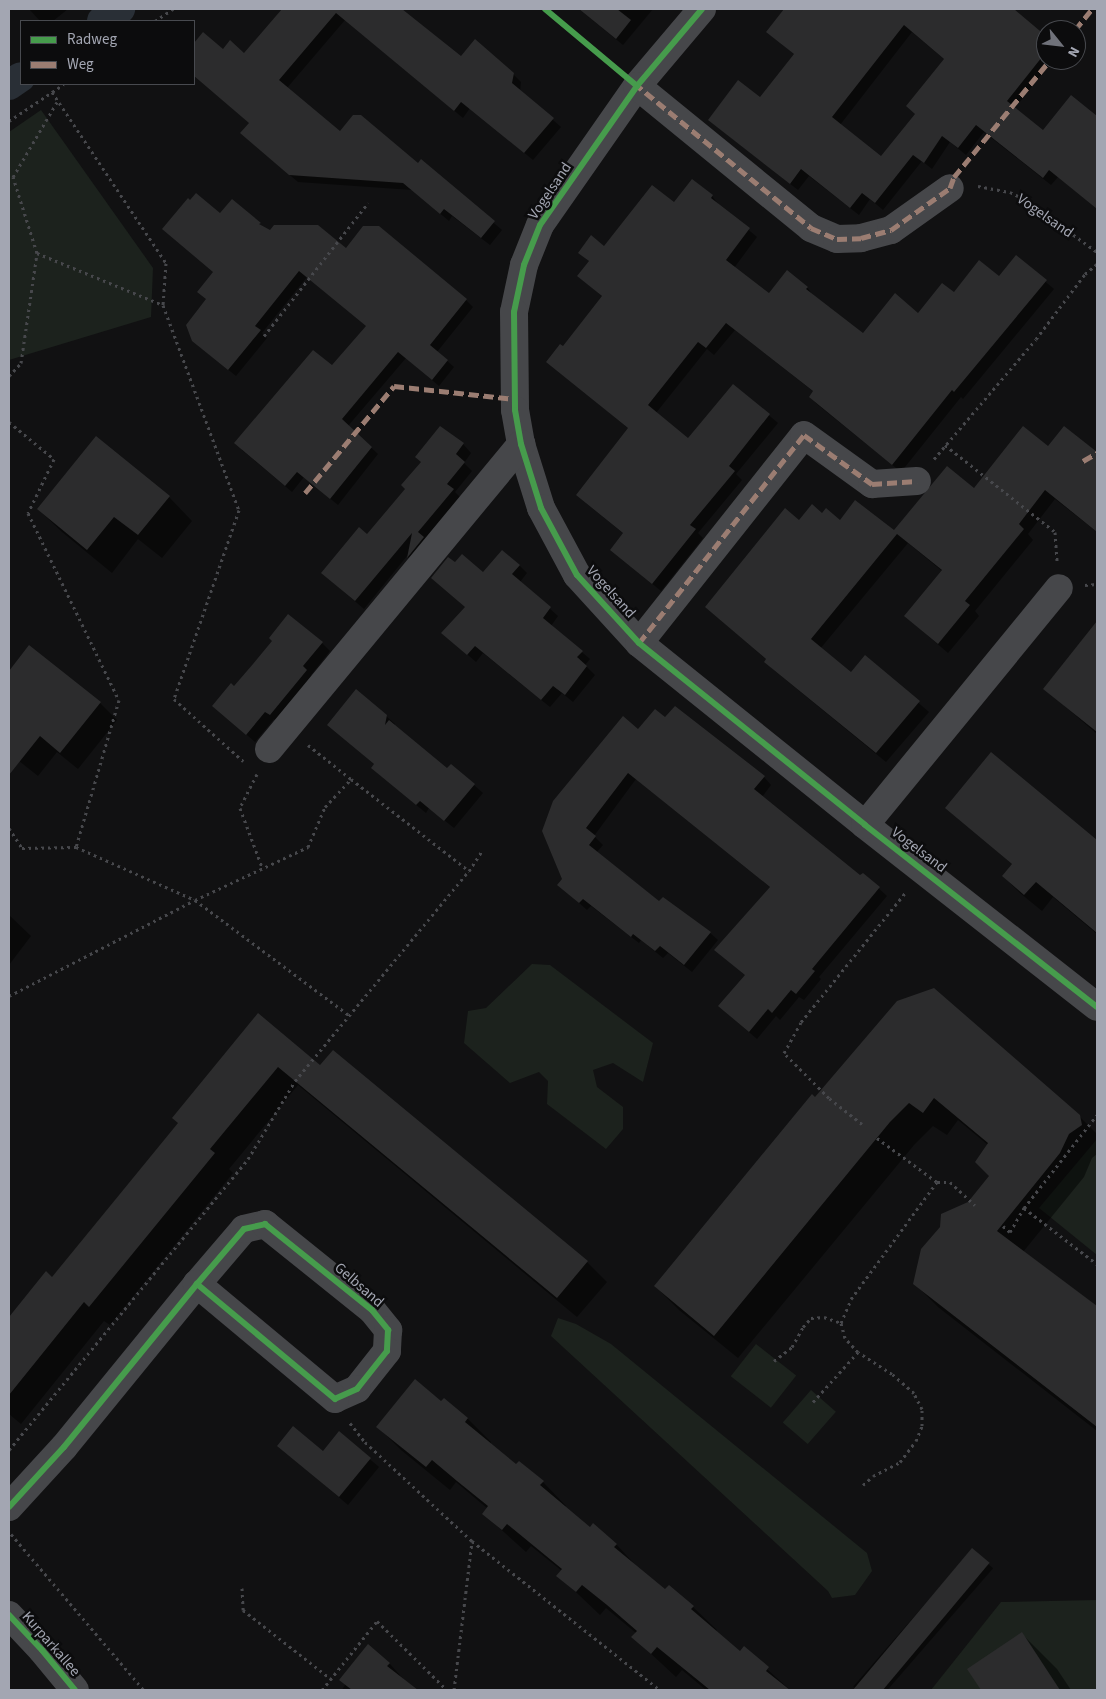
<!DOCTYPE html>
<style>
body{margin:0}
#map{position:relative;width:1106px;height:1699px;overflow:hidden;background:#111112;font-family:"Source Sans 3",sans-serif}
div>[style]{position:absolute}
.green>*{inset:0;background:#1c221d;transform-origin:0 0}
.shadow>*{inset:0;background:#0007;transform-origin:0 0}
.canal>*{height:30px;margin:-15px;padding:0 15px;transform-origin:15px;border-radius:15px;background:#292f36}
.building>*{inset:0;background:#2c2c2d;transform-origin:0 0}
.path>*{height:3px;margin-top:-1.5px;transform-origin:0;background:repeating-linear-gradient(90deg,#47484c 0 2.5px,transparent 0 6.5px)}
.minor>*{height:28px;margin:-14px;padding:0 14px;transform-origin:14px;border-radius:14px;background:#46474a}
.quiet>*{height:5px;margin-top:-2.5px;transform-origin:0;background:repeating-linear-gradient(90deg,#9b7d72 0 10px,transparent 0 15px)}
.cycleway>*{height:6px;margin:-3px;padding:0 3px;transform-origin:3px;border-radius:3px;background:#469c4c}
span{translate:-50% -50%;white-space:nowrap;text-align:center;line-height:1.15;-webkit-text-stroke:5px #0c0c0d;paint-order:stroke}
.street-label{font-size:15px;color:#a3a6b2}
.frame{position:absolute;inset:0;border:10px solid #a3a6b2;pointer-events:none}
.legend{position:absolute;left:20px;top:20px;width:175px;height:65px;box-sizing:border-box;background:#0c0c0d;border:1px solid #484a4f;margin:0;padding:6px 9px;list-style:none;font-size:15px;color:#a3a6b2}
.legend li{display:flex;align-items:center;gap:10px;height:25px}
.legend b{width:25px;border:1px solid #484a4f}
.north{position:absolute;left:1036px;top:20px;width:50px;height:50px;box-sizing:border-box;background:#0c0c0d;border:1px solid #484a4f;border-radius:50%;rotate:119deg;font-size:14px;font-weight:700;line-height:20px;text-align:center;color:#a3a6b2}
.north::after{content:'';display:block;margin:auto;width:18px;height:22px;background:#70727a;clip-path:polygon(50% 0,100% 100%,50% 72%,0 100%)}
</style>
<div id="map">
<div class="green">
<div style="clip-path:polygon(41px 110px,153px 268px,151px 317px,9px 360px,9px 132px)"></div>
<div style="clip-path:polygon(532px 964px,550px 965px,653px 1043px,643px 1082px,613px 1063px,593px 1070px,597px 1087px,623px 1107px,623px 1129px,606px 1149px,547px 1104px,548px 1081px,539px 1072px,510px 1083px,464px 1043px,468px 1011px,486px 1008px)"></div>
<div style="clip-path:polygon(1097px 1139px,1097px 1255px,1039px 1208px)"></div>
<div style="clip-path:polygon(558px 1318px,576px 1324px,611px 1344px,867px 1553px,872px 1571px,855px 1595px,832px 1598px,828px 1591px,551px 1336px)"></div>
<div style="left:756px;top:1344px;width:51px;height:41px;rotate:38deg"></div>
<div style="left:811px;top:1390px;width:33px;height:43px;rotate:41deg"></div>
<div style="clip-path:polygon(1097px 1600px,1097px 1690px,931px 1690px,1001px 1602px)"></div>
</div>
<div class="shadow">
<div style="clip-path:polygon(29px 9px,68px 9px,53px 21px,40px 21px)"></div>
<div style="clip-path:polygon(284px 9px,400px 9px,461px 58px,513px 74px,521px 82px,520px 91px,561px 127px,533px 160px,470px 108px,463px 118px,345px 20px,287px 88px,340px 133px,418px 165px,421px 161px,502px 230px,490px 245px,452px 216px,449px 221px,412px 190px,298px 182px,250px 141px,250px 123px,194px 76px,194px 45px,203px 34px,223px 51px,245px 55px)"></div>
<div style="clip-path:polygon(579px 9px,653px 9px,623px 45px)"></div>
<div style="clip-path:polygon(evenodd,786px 9px,815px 9px,819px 12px,821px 9px,1012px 9px,1046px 38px,1046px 60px,1053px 60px,1015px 108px,1043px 131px,1071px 96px,1097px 118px,1097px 209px,1058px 177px,1051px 185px,984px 132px,966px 155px,950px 142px,932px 169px,922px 161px,883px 210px,870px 199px,859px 215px,809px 176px,798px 190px,709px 120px,760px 99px,795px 55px,768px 32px,786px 9px,912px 32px,945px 60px,916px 114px,881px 157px,840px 125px,912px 32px)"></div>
<div style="clip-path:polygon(712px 196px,719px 205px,757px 237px,734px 268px,769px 295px,807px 287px,814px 297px,863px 335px,919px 314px,954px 294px,999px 278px,1016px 257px,1054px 289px,963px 399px,961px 397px,901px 472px,818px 405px,810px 397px,814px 392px,735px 330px,714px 355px,707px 349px,656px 413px,688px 439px,733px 385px,778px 423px,736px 474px,742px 480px,698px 533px,703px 538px,661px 591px,620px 557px,624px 534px,586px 503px,629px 429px,548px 362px,563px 348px,603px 297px,579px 276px,590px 262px,580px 253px,604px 248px,674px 204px)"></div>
<div style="clip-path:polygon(232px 201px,265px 229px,346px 249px,466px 300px,473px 307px,437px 352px,454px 367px,439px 386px,406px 358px,348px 426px,378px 454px,338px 505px,304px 477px,292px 492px,242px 450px,332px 367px,367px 326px,307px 277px,262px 333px,267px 338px,236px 376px,200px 347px,207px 300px,214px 273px,220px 215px)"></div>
<div style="clip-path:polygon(1064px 427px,1097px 454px,1097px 532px,1055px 499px,1028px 534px,1033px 540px,975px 611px,979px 616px,948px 653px,905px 616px,942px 571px,908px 543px,820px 649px,851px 674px,865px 657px,929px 712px,886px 762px,775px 671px,766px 662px,767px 660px,706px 607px,799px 521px,822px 515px,840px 522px,894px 531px,1048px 448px)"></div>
<div style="clip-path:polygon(463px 444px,471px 453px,464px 463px,472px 471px,455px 492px,461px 498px,416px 565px,407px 556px,364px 609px,322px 573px,367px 536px)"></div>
<div style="clip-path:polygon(169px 497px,192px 521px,162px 558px,138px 539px,112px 573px,62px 532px,38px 509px)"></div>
<div style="clip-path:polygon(455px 564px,484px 574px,519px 565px,527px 573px,520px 582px,558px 616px,551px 626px,590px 659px,585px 665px,595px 675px,573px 702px,562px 693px,550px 707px,483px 653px,476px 662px,451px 640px,466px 608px)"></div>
<div style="clip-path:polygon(1087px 636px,1097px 644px,1097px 734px,1045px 689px)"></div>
<div style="clip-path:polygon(322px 643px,330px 651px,311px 675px,315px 679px,279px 723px,274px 719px,255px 742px,214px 706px,235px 688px)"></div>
<div style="clip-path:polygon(29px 647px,100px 703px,117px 720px,78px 769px,57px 752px,38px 776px,9px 753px,9px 673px)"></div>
<div style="clip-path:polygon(386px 716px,395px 724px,394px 727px,447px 770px,474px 785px,483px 793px,454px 828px,429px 808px,426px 813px,381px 776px,372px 768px,375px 765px,329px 725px)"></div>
<div style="clip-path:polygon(665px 718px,764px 777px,771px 785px,762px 797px,860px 877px,863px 874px,887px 896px,819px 977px,821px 979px,804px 1000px,799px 997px,780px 1020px,776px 1016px,757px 1039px,728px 1014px,746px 975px,771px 888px,636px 779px,594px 836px,603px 845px,596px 853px,659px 903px,710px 933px,718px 940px,692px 972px,668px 953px,663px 958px,641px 940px,639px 943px,591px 906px,587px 910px,559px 885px,563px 880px,544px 831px,639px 730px)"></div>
<div style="clip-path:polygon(992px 754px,1097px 842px,1097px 934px,1053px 897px,1042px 911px,1020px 893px,1003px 876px,1013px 865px,947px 808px)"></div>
<div style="clip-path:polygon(9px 915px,31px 936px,9px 965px)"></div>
<div style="clip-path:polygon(898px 1002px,1079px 1116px,1097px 1134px,1097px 1154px,1092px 1158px,1084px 1177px,1023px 1252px,1097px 1307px,1097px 1431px,938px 1307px,915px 1284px,969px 1203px,990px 1176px,988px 1145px,958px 1120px,947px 1135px,933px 1126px,914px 1145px,738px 1358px,679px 1310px,655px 1286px)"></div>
<div style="clip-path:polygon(258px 1015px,320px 1066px,333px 1051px,587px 1262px,607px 1282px,577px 1317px,298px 1085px,229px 1169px,233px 1173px,110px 1325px,104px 1321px,21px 1424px,9px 1414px,9px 1319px,46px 1273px,52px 1278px,179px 1123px)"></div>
<div style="clip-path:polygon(441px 1402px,468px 1419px,491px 1442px,490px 1444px,516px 1466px,543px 1482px,566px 1506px,565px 1507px,590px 1529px,616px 1544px,639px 1569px,666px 1591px,693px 1607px,717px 1630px,715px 1632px,740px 1652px,744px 1648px,790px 1690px,706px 1690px,682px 1670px,676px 1677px,633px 1637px,636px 1633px,606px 1608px,600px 1615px,558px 1575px,562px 1571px,531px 1546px,526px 1552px,484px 1514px,488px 1509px,456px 1482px,450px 1490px,401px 1450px,378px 1427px)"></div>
<div style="clip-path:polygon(339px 1433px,379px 1467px,348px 1505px,279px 1446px,323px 1452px)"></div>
<div style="left:972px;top:1550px;width:28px;height:181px;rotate:41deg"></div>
<div style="clip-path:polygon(1022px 1634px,1057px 1669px,1071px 1690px,983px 1690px,969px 1669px)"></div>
<div style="clip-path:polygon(368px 1646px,390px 1664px,413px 1690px,342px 1690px)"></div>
</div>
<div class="canal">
<div style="left:102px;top:21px;width:22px;rotate:-34deg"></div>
<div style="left:9px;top:85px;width:14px;rotate:-34deg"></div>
</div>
<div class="building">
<div style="clip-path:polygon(282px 9px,402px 9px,461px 56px,475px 39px,514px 73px,512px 83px,554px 118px,524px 153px,461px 102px,454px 111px,336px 13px,279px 80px,340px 131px,353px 115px,361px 115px,418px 163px,421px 159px,495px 221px,481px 238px,444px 209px,440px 214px,403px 183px,289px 175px,240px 133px,249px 123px,194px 76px,194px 43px,203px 32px,223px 49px,230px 40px,244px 53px)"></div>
<div style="clip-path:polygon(579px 9px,617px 9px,631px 20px,616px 39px)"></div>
<div style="clip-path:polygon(evenodd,784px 9px,1014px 9px,1046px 36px,1046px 52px,1007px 101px,1043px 130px,1071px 95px,1097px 116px,1097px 209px,1049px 170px,1043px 178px,976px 125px,958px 148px,942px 136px,924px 163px,913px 155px,875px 203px,862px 193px,850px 208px,801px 169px,790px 184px,708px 120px,738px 80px,760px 97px,794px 54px,766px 32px,784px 9px,904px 25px,944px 59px,906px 106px,915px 114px,881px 156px,832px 117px,904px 25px)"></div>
<div style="clip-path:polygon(692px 179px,713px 195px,711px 198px,750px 228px,726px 260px,769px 293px,787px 270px,808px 287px,806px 289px,863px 333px,895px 293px,918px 313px,942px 283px,954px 292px,979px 260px,999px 276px,1016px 255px,1047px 280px,954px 392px,952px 390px,892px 465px,809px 397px,813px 391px,726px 323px,706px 348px,698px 342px,648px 405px,688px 438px,733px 384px,770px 414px,729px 466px,735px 471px,690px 525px,696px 529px,652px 584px,610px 550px,623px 533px,576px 495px,628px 428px,546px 362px,560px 344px,563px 346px,602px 296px,577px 276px,589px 261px,578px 253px,591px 235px,604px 246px,652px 185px,674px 202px)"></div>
<div style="clip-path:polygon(196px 193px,220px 213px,232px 199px,261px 223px,259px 224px,270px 230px,274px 225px,318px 225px,346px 248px,363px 226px,379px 226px,467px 299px,430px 345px,448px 360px,432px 380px,398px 352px,342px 419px,372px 447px,330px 499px,297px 472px,285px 486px,234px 443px,313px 350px,332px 365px,366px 326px,299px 271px,255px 326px,261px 330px,228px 370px,192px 341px,186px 325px,206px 299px,197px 292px,213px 272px,162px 229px,188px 198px,190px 200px)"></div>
<div style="clip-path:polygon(440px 426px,464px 443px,456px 454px,465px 462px,447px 484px,454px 489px,418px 532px,424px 537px,407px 558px,412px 533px,355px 601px,321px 573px,359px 527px,367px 534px,405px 489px,401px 485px,421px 462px,415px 457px)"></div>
<div style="clip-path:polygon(1023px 426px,1048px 446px,1064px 426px,1097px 452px,1097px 532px,1045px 490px,1019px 524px,1024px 529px,965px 601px,970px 605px,938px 644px,904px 616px,942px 570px,897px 534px,811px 639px,851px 672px,865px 655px,920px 701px,876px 753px,764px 662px,766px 659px,705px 607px,785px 508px,799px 520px,812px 504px,822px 513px,826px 508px,840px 520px,855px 500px,894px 530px,947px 466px,974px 488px)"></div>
<div style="clip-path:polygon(96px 436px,170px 496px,138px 535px,114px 517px,87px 550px,37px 509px)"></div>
<div style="clip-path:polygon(502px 550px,520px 565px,512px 574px,551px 607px,543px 618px,583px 651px,577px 657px,587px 666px,565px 695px,553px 686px,541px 700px,475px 646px,467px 655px,441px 633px,465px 607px,431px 578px,448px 557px,455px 562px,462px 554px,483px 572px)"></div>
<div style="clip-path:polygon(288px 614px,323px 642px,303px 666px,307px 670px,270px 715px,265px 712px,246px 735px,212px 706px,231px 683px,234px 686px,253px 664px,272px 641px,269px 638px)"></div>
<div style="clip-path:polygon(1097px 621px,1097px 732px,1043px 689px)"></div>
<div style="clip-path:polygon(29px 645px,101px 702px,60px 753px,40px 736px,9px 775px,9px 671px)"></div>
<div style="clip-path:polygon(356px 689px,387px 715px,385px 725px,389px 720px,447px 768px,451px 764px,475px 784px,444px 821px,420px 801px,416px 805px,371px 768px,374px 764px,327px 725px)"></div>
<div style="clip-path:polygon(675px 706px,765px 776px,754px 789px,860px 875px,863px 873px,880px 887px,812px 969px,815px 971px,796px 994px,791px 990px,772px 1013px,768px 1009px,749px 1032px,718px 1006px,745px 975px,714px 950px,770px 887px,628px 773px,586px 828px,596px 836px,589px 845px,659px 901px,663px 897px,711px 932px,684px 965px,660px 946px,655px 951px,633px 934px,631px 937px,583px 899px,579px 903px,557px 885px,562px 879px,542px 831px,553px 801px,623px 716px,638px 729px,655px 709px,665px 717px)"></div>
<div style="clip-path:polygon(991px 752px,1097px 840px,1097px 933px,1036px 882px,1024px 895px,1002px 876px,1012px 864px,945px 808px)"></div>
<div style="clip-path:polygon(934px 988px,1080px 1115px,1082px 1125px,1069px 1134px,1060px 1153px,997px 1231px,1097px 1306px,1097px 1427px,913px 1284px,921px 1249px,940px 1227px,941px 1214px,968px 1202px,989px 1176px,975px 1162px,988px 1143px,934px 1098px,923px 1113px,909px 1103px,890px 1122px,714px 1336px,654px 1286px,812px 1094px,815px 1097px,897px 1001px)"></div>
<div style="clip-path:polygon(258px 1013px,320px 1065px,333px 1050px,588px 1261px,557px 1298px,278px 1067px,210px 1149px,215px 1153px,89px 1307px,84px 1302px,9px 1395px,9px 1317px,46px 1271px,52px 1277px,178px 1123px,172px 1118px)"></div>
<div style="clip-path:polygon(415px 1379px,441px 1401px,444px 1398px,468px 1418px,465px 1422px,516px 1464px,519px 1461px,544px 1481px,540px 1485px,590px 1527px,593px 1523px,617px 1544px,614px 1547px,665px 1589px,669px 1585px,694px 1606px,691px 1609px,740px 1651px,744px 1646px,769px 1667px,766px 1671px,790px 1690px,710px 1690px,657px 1647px,651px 1654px,631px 1637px,637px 1631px,607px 1605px,582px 1585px,576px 1592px,556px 1576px,562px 1569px,507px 1524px,502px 1530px,482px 1514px,488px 1506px,457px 1481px,432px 1460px,426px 1467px,376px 1427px)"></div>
<div style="clip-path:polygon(293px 1426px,323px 1451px,339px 1431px,371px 1458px,339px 1497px,277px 1446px)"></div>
<div style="left:972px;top:1548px;width:23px;height:184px;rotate:40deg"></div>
<div style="clip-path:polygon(1022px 1632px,1060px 1690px,981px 1690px,967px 1669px)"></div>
<div style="clip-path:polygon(368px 1644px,390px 1663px,387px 1666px,418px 1690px,352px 1690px,339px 1680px)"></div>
</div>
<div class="path">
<div style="left:155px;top:21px;width:22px;rotate:-34deg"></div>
<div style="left:52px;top:92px;width:206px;rotate:56.3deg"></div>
<div style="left:166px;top:263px;width:42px;rotate:94.1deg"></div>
<div style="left:163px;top:305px;width:219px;rotate:69.7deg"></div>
<div style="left:239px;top:510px;width:200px;rotate:109deg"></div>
<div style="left:174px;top:699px;width:93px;rotate:41.9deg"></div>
<div style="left:9px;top:121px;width:66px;rotate:-33.9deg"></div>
<div style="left:978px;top:186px;width:33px;rotate:11deg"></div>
<div style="left:1010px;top:192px;width:18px;rotate:27deg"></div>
<div style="left:1026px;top:200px;width:88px;rotate:36.2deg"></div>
<div style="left:37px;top:253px;width:136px;rotate:22.4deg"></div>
<div style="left:264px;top:336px;width:169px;rotate:-52deg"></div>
<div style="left:9px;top:376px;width:18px;rotate:-47deg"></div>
<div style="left:21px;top:363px;width:111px;rotate:-81.7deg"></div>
<div style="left:37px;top:253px;width:80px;rotate:-107.5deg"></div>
<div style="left:13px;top:177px;width:87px;rotate:-59.6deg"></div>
<div style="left:9px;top:422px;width:58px;rotate:39.4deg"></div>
<div style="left:54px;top:459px;width:60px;rotate:115.7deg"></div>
<div style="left:28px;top:513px;width:208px;rotate:64.1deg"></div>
<div style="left:119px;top:700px;width:153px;rotate:106.3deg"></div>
<div style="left:76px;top:847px;width:130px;rotate:24deg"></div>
<div style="left:195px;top:900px;width:192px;rotate:36.8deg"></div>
<div style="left:945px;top:445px;width:140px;rotate:38.3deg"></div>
<div style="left:1055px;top:532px;width:29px;rotate:86deg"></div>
<div style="left:934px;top:459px;width:157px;rotate:-49.6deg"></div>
<div style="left:1036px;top:339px;width:81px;rotate:-53deg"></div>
<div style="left:1085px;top:274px;width:16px;rotate:-40deg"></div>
<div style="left:1085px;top:585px;width:12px;rotate:-5deg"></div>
<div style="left:308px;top:745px;width:55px;rotate:38.3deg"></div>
<div style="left:257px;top:774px;width:38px;rotate:117deg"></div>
<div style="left:240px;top:808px;width:63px;rotate:69.6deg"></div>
<div style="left:9px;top:828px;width:24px;rotate:57deg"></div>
<div style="left:22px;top:848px;width:54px;rotate:-1.1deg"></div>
<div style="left:9px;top:996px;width:209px;rotate:-27.3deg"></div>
<div style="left:195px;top:900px;width:125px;rotate:-25.1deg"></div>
<div style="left:308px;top:847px;width:43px;rotate:-67deg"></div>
<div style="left:325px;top:807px;width:38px;rotate:-47deg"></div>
<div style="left:351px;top:779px;width:150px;rotate:37.9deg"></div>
<div style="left:862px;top:1124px;width:42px;rotate:-141.8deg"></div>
<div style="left:829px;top:1098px;width:64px;rotate:-135deg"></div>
<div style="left:784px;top:1053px;width:35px;rotate:-61deg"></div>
<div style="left:801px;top:1022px;width:167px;rotate:-51.1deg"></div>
<div style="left:877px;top:1138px;width:74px;rotate:36.3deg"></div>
<div style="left:1024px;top:1208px;width:118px;rotate:-51.9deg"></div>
<div style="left:1003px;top:1226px;width:9px;rotate:41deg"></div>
<div style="left:1010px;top:1232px;width:28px;rotate:-60deg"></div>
<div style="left:1024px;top:1208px;width:92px;rotate:37.5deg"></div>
<div style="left:774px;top:1361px;width:23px;rotate:-38deg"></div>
<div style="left:792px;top:1347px;width:23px;rotate:-61deg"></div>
<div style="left:803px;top:1327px;width:12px;rotate:-48deg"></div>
<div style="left:811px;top:1318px;width:13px;rotate:-4deg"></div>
<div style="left:824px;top:1317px;width:18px;rotate:19deg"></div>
<div style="left:813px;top:1402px;width:67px;rotate:-48deg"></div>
<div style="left:350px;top:1423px;width:24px;rotate:52deg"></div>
<div style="left:365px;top:1442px;width:146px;rotate:42.8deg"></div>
<div style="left:472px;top:1541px;width:240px;rotate:38.4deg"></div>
<div style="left:9px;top:1450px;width:377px;rotate:-50.6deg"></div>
<div style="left:248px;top:1159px;width:91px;rotate:-58.9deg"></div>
<div style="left:295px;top:1081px;width:273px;rotate:-50.4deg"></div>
<div style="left:469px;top:871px;width:24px;rotate:-57deg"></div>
<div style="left:863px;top:1485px;width:13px;rotate:-42deg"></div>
<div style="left:873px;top:1476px;width:30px;rotate:-27deg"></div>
<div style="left:900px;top:1462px;width:26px;rotate:-53deg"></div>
<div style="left:916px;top:1441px;width:16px;rotate:-68deg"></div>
<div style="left:922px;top:1426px;width:17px;rotate:-90deg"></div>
<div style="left:922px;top:1409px;width:18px;rotate:-117deg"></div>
<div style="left:914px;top:1393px;width:29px;rotate:-139deg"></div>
<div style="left:892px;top:1374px;width:40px;rotate:-147.1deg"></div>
<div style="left:858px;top:1352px;width:19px;rotate:-133deg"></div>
<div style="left:845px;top:1338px;width:16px;rotate:-105deg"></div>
<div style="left:841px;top:1323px;width:26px;rotate:-67deg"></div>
<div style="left:851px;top:1299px;width:145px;rotate:-53.7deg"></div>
<div style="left:937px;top:1182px;width:13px"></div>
<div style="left:950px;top:1182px;width:34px;rotate:43deg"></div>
<div style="left:11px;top:1534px;width:205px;rotate:49.6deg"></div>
<div style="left:242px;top:1588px;width:22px;rotate:87deg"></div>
<div style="left:243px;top:1610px;width:112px;rotate:38.1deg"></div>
<div style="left:322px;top:1690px;width:88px;rotate:-51.4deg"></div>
<div style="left:377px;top:1621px;width:98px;rotate:44.6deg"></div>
<div style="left:454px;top:1690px;width:150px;rotate:-83.1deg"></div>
</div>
<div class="minor">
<div style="left:702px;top:9px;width:101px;rotate:130.2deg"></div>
<div style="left:637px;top:86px;width:169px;rotate:124.9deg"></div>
<div style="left:540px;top:225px;width:43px;rotate:111.8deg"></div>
<div style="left:524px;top:265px;width:48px;rotate:102deg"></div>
<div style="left:514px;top:312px;width:98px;rotate:89.4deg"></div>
<div style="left:515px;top:410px;width:35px;rotate:80deg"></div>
<div style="left:521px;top:444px;width:67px;rotate:72.6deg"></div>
<div style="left:541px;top:508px;width:76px;rotate:61.8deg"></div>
<div style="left:577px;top:575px;width:92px;rotate:47.6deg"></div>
<div style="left:639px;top:643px;width:290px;rotate:38.8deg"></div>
<div style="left:865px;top:825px;width:295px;rotate:38.1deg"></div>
<div style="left:637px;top:86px;width:225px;rotate:39.2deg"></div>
<div style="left:811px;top:228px;width:28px;rotate:23deg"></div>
<div style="left:837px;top:239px;width:24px;rotate:-2deg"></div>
<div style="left:861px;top:238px;width:31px;rotate:-15deg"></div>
<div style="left:891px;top:230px;width:72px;rotate:-35.4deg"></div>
<div style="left:639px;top:643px;width:265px;rotate:-51.6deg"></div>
<div style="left:804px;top:435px;width:84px;rotate:35.8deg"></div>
<div style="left:872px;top:484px;width:45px;rotate:-3.8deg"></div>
<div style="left:269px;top:749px;width:396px;rotate:-50.4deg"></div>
<div style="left:865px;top:825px;width:306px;rotate:-50.7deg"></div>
<div style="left:9px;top:1507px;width:81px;rotate:-47.5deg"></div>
<div style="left:64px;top:1447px;width:210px;rotate:-50.8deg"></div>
<div style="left:197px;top:1284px;width:72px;rotate:-49.5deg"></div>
<div style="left:244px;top:1229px;width:22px;rotate:-13deg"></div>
<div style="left:265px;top:1224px;width:137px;rotate:38.8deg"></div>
<div style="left:372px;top:1310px;width:26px;rotate:51deg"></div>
<div style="left:388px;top:1330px;width:21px;rotate:93deg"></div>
<div style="left:387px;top:1351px;width:48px;rotate:128.3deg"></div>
<div style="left:357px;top:1389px;width:24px;rotate:156deg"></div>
<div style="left:335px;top:1399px;width:180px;rotate:-140.2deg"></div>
<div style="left:9px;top:1615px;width:48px;rotate:46.7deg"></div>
<div style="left:42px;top:1650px;width:52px;rotate:50.5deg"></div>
</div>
<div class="quiet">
<div style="left:1075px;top:30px;width:27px;rotate:-51deg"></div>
<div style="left:634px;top:83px;width:229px;rotate:39.3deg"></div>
<div style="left:811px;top:228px;width:28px;rotate:23deg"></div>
<div style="left:837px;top:239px;width:24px;rotate:-2deg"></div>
<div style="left:861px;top:238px;width:31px;rotate:-15deg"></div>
<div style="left:891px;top:230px;width:72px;rotate:-35.4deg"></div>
<div style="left:950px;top:188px;width:12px;rotate:-70deg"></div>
<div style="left:954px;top:177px;width:151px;rotate:-50.6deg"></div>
<div style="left:1083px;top:461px;width:16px;rotate:-30deg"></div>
<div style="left:305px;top:493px;width:139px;rotate:-50.2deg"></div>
<div style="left:394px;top:386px;width:122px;rotate:6.1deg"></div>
<div style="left:639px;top:643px;width:265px;rotate:-51.6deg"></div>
<div style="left:804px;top:435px;width:84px;rotate:35.8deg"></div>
<div style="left:872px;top:484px;width:45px;rotate:-3.8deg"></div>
</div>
<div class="cycleway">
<div style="left:545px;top:9px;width:120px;rotate:39.9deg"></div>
<div style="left:702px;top:9px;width:101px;rotate:130.2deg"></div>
<div style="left:637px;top:86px;width:169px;rotate:124.9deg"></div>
<div style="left:540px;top:225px;width:43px;rotate:111.8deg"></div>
<div style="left:524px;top:265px;width:48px;rotate:102deg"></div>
<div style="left:514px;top:312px;width:98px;rotate:89.4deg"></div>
<div style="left:515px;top:410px;width:35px;rotate:80deg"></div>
<div style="left:521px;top:444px;width:67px;rotate:72.6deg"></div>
<div style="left:541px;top:508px;width:76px;rotate:61.8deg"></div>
<div style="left:577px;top:575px;width:92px;rotate:47.6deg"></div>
<div style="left:639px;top:643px;width:290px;rotate:38.8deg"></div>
<div style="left:865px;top:825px;width:295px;rotate:38.1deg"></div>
<div style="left:9px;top:1507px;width:81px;rotate:-47.5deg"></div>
<div style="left:64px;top:1447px;width:210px;rotate:-50.8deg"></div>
<div style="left:197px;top:1284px;width:72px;rotate:-49.5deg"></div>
<div style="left:244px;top:1229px;width:22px;rotate:-13deg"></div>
<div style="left:265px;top:1224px;width:137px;rotate:38.8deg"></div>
<div style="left:372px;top:1310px;width:26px;rotate:51deg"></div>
<div style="left:388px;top:1330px;width:21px;rotate:93deg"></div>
<div style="left:387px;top:1351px;width:48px;rotate:128.3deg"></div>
<div style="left:357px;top:1389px;width:24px;rotate:156deg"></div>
<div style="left:335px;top:1399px;width:180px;rotate:-140.2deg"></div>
<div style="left:9px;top:1615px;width:48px;rotate:46.7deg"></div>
<div style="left:42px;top:1650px;width:52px;rotate:50.5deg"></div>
</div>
<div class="street-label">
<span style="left:550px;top:191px;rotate:-56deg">Vogelsand</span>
<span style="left:1045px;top:216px;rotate:35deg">Vogelsand</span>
<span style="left:611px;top:592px;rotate:48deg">Vogelsand</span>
<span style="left:919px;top:850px;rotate:37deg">Vogelsand</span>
<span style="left:359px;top:1285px;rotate:41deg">Gelbsand</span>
<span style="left:51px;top:1644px;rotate:49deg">Kurparkallee</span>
</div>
<div class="frame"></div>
<ul class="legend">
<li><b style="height:6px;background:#469c4c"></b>Radweg</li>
<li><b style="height:6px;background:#9b7d72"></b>Weg</li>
</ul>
<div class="north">N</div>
</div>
